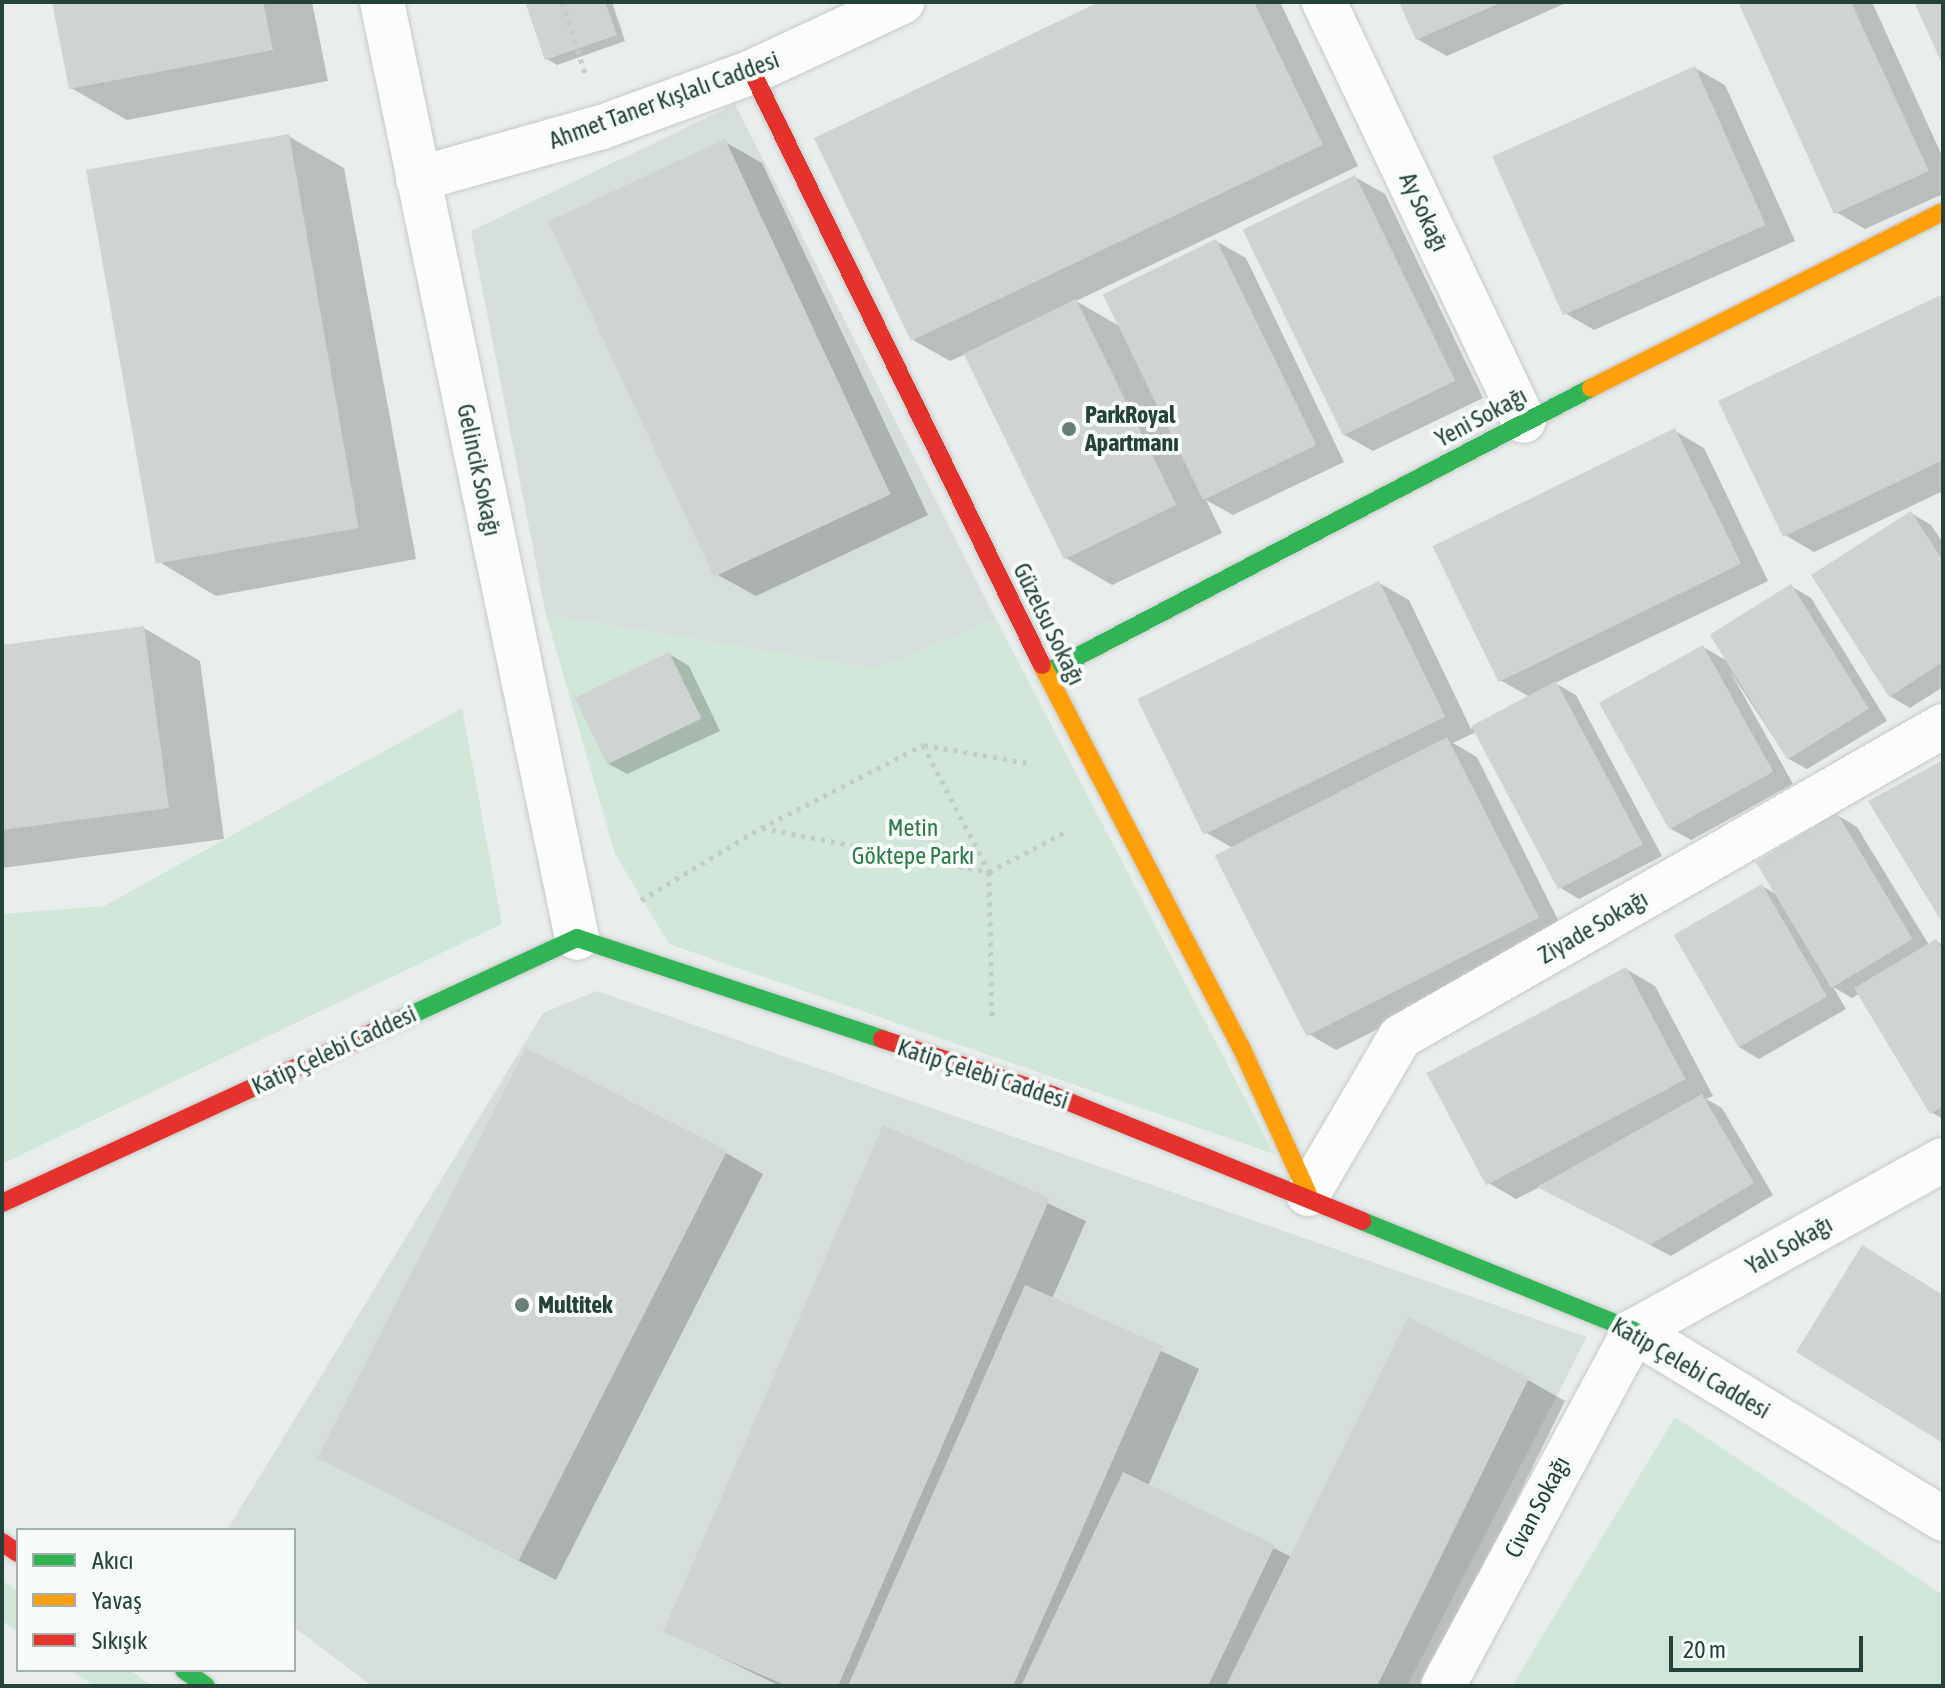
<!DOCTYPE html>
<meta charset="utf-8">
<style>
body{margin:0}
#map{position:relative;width:1945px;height:1688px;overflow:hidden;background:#e8edeb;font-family:"Asap Condensed",sans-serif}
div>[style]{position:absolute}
.built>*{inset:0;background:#d6dedb}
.green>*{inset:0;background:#d1e6d8}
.shadow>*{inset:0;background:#0003}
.building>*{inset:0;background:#cfd4d2;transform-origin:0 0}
.path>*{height:5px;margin-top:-2.5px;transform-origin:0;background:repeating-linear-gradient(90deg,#c3ccca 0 4px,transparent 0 10px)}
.roads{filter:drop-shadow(0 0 2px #c5cac8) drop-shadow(0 0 2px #c5cac8)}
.street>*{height:44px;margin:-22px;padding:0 22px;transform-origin:22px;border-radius:22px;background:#fcfcfc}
.fast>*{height:18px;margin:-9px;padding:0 9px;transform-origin:9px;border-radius:9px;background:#30b455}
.slow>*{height:18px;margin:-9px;padding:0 9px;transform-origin:9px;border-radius:9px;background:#ff9f0a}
.jam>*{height:18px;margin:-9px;padding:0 9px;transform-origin:9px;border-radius:9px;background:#e5322d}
.dots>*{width:22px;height:22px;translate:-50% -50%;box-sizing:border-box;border:4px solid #f7fbf9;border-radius:50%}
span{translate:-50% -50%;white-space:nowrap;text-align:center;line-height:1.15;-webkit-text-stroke:8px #f7fbf9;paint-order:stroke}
.street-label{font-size:24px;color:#24423a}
.poi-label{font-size:24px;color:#24423a;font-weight:700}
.left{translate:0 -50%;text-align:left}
.park-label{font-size:24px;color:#2d7a4b}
.frame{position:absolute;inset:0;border:4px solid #24423a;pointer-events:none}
.legend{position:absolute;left:16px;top:1528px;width:280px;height:144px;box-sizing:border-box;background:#f7fbf9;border:2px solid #a3b1ad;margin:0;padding:10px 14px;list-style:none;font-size:24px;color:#24423a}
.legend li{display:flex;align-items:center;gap:16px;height:40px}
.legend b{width:40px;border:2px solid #a3b1ad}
.scale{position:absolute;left:1669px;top:1636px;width:194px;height:36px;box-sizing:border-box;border:4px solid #24423a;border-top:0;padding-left:10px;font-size:24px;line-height:28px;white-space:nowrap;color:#24423a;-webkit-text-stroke:6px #f7fbf9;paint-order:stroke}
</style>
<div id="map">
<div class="built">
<div style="clip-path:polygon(735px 104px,996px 619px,877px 669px,546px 615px,471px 231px)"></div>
<div style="clip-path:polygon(597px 991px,1587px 1337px,1407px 1686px,372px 1686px,294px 1627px,294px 1530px,227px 1530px,543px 1013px)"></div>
</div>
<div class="green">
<div style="clip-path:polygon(546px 615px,877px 669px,996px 619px,1274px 1154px,669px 944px,615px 854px)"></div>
<div style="clip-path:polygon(462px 708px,502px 924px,2px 1164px,2px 914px,104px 906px)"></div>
<div style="clip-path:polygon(1675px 1417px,1943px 1595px,1943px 1686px,1512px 1686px)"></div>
<div style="clip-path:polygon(2px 1580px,18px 1591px,18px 1632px,2px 1620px)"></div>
<div style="clip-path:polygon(71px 1670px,130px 1670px,152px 1686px,94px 1686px)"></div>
</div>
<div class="shadow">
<div style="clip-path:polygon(54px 2px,312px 2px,328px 81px,127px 120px,71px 88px)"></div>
<div style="clip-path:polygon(527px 2px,612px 2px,625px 41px,557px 65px,547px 59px)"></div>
<div style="clip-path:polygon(1103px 2px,1280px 2px,1358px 166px,1076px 301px,1121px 327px,1216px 241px,1246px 258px,1344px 462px,1233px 515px,1206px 500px,1222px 533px,1112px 585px,1064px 557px,966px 354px,950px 361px,913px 340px)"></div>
<div style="clip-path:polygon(1401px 2px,1568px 2px,1447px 56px,1417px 39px)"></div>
<div style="clip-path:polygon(1749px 2px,1872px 2px,1943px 158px,1943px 194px,1865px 229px,1836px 212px)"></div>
<div style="clip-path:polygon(1695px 68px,1725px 85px,1795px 241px,1594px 330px,1565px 313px)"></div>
<div style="clip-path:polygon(288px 136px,344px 168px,416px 559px,216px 596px,161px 563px)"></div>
<div style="clip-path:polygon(725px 142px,762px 163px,928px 515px,756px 596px,718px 575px)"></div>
<div style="clip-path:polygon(1355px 177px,1385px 194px,1483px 398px,1373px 451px,1343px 434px)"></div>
<div style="clip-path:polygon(1943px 296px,1943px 491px,1814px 552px,1785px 535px)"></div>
<div style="clip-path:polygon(1675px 431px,1704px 448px,1768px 581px,1555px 683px,1576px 695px,1662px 856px,1579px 899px,1559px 887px,1476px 732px,1453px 743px,1477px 757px,1566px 936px,1336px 1050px,1307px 1033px,1231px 847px,1203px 831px,1379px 583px,1409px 600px,1471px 729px,1530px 697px,1498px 679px)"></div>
<div style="clip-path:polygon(1911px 513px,1931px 525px,1943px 543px,1943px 687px,1910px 708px,1890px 696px)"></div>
<div style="clip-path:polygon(1791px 586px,1811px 598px,1887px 721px,1807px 769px,1787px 758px,1730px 671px,1793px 784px,1691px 840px,1671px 829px,1703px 647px,1729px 662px)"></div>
<div style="clip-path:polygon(144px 628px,200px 661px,224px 839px,2px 868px,2px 647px)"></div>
<div style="clip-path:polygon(669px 654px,689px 666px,720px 731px,627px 774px,607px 763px)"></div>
<div style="clip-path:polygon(1837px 815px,1857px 827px,1929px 945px,1936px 941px,1943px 945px,1943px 1119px,1931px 1112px,1860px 993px,1852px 998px,1833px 987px,1846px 1009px,1759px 1059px,1739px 1047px,1762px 886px,1777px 895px)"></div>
<div style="clip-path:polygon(1626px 969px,1655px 986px,1713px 1096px,1706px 1099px,1722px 1108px,1773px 1195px,1671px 1256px,1540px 1187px,1516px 1199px,1487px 1182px)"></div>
<div style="clip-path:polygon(884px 1128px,1086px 1221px,1052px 1299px,1199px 1369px,1148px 1486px,1292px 1557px,1528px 1380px,1565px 1401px,1425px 1686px,780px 1686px,666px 1631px)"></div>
<div style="clip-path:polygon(726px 1153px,763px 1174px,556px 1580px,320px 1457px)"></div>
</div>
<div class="building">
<div style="clip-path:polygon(52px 2px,263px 2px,273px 50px,69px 89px)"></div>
<div style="clip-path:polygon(525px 2px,605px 2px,617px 35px,545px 60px)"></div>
<div style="clip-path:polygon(1099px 2px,1254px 2px,1323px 145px,911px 341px,814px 138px)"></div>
<div style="clip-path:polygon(1399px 2px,1502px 2px,1416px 40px)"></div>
<div style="clip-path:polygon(1744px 2px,1851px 2px,1929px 171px,1834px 214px,1739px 4px)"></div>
<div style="clip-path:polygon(1914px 2px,1943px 2px,1943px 66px)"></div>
<div style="left:1695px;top:66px;width:174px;height:222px;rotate:66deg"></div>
<div style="left:289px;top:134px;width:400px;height:206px;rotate:80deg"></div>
<div style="left:725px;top:139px;width:392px;height:195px;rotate:65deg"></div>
<div style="left:1355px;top:175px;width:229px;height:125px;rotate:64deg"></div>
<div style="left:1216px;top:239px;width:229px;height:126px;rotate:64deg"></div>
<div style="clip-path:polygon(1943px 294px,1943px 460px,1783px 537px,1718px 401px)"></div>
<div style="left:1076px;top:299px;width:229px;height:125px;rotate:64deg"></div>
<div style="left:1675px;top:428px;width:151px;height:270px;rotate:64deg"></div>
<div style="clip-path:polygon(1911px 511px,1943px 561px,1943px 662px,1889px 697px,1811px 575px)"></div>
<div style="left:1379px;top:581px;width:151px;height:269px;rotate:64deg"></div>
<div style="left:1791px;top:584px;width:147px;height:96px;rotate:58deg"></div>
<div style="clip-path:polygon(144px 626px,169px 808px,2px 830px,2px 645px)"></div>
<div style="left:1703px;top:645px;width:145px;height:119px;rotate:61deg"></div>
<div style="left:669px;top:652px;width:74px;height:105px;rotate:64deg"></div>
<div style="left:1556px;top:681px;width:185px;height:96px;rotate:62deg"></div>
<div style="left:1447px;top:737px;width:203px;height:261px;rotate:63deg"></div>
<div style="clip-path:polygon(1943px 760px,1943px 924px,1868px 801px)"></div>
<div style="left:1837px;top:813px;width:147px;height:95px;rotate:59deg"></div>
<div style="left:1762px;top:884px;width:130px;height:102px;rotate:60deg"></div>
<div style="clip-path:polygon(1936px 939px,1943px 951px,1943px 1106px,1930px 1114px,1854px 988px)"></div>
<div style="left:1626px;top:967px;width:127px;height:226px;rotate:62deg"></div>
<div style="left:526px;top:1048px;width:226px;height:460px;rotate:27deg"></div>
<div style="clip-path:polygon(1702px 1094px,1754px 1183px,1650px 1245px,1537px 1187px)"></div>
<div style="clip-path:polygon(883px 1125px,1050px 1198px,838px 1686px,787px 1686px,663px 1632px)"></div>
<div style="clip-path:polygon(1862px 1245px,1943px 1295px,1943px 1443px,1796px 1352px)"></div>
<div style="clip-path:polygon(1025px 1285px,1163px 1346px,1013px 1686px,848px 1686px)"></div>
<div style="clip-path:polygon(1408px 1317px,1529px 1378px,1377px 1686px,1226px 1686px)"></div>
<div style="clip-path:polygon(1123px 1472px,1275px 1545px,1208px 1686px,1021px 1686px)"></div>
</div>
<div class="path">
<div style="left:562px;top:2px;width:75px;rotate:72.1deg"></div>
<div style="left:924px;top:745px;width:106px;rotate:9.8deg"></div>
<div style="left:762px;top:828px;width:231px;rotate:11deg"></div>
<div style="left:989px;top:872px;width:144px;rotate:88.8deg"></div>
<div style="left:641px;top:900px;width:140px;rotate:-31deg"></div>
<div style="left:761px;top:828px;width:182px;rotate:-27.1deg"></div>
<div style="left:923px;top:745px;width:143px;rotate:62.5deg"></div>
<div style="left:989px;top:872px;width:88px;rotate:-27.7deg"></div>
</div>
<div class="roads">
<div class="street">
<div style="left:382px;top:2px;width:956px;rotate:78.23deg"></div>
<div style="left:1324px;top:2px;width:464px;rotate:64.5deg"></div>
<div style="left:418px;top:179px;width:191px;rotate:-15.8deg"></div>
<div style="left:602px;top:127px;width:160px;rotate:-20.1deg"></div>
<div style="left:752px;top:72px;width:166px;rotate:-25deg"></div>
<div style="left:1308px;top:1194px;width:182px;rotate:-59.6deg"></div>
<div style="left:1400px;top:1037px;width:626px;rotate:-29.8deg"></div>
<div style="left:1634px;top:1331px;width:362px;rotate:31.3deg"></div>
<div style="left:1443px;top:1686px;width:403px;rotate:-61.7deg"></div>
<div style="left:1634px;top:1331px;width:353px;rotate:-29deg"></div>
</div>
<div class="fast">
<div style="left:1046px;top:673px;width:615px;rotate:-27.61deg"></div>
<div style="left:398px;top:1021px;width:197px;rotate:-24.9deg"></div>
<div style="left:577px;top:938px;width:321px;rotate:18.3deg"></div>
<div style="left:1362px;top:1221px;width:293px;rotate:22deg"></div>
<div style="left:184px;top:1670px;width:27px;rotate:36deg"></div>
</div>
<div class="slow">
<div style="left:1591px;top:388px;width:394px;rotate:-26.6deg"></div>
<div style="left:1042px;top:665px;width:431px;rotate:62.5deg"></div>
<div style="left:1241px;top:1047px;width:162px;rotate:65.5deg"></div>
</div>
<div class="jam">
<div style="left:752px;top:72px;width:660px;rotate:63.94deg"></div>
<div style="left:882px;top:1039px;width:179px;rotate:18.2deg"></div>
<div style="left:1052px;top:1095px;width:335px;rotate:22.1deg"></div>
<div style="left:2px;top:1203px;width:436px;rotate:-24.7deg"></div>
<div style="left:2px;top:1542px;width:19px;rotate:35deg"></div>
</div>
</div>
<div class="dots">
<div style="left:1069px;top:429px;background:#697e78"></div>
<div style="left:522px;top:1305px;background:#697e78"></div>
</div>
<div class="street-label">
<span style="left:664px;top:100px;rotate:-20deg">Ahmet Taner Kışlalı Caddesi</span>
<span style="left:1424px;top:212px;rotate:65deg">Ay Sokağı</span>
<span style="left:1481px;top:417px;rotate:-28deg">Yeni Sokağı</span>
<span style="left:479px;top:470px;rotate:78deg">Gelincik Sokağı</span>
<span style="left:1049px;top:624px;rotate:64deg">Güzelsu Sokağı</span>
<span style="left:1593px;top:927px;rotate:-30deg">Ziyade Sokağı</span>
<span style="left:334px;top:1050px;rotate:-25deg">Katip Çelebi Caddesi</span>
<span style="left:983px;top:1074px;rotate:18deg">Katip Çelebi Caddesi</span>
<span style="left:1789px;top:1245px;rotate:-29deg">Yalı Sokağı</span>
<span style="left:1691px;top:1368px;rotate:30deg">Katip Çelebi Caddesi</span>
<span style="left:1537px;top:1507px;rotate:-62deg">Civan Sokağı</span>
</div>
<div class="poi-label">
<span class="left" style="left:1085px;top:429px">ParkRoyal<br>Apartmanı</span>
<span class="left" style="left:538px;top:1305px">Multitek</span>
</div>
<div class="park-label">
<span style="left:913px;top:842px">Metin<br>Göktepe Parkı</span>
</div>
<div class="frame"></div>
<ul class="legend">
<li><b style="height:10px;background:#30b455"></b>Akıcı</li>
<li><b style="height:10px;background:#ff9f0a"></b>Yavaş</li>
<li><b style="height:10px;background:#e5322d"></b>Sıkışık</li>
</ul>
<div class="scale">20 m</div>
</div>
